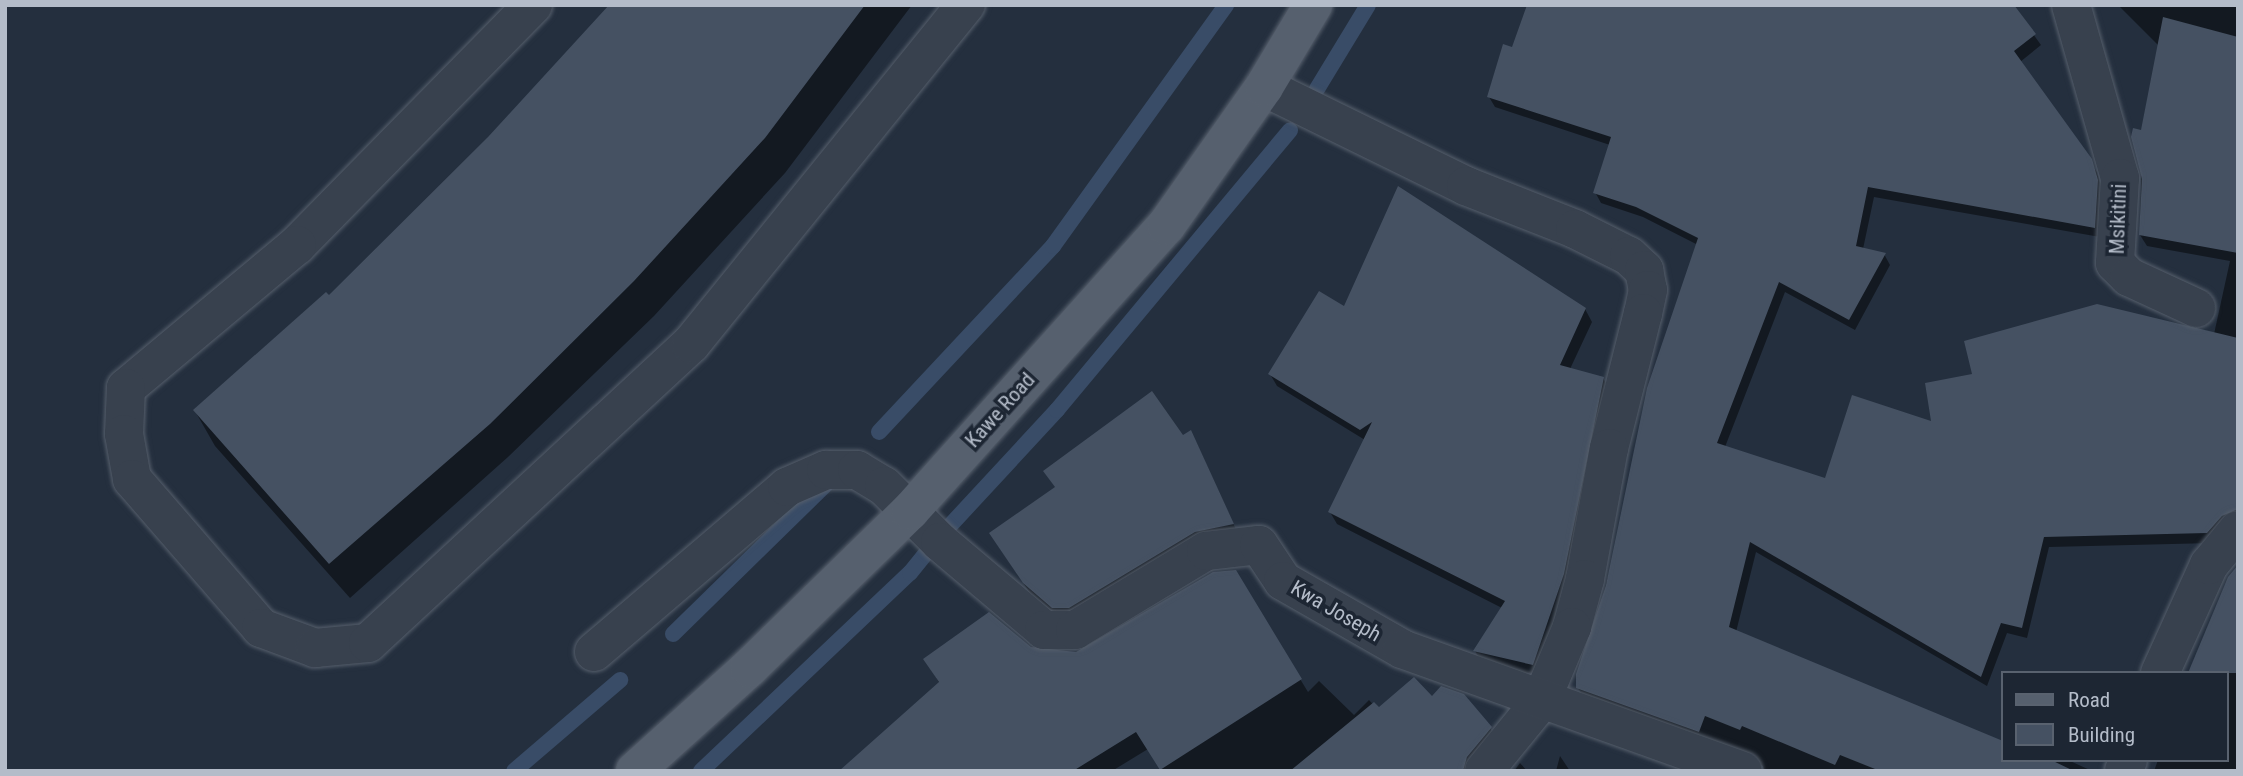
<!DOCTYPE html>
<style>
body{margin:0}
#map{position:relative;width:2243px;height:776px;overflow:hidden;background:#242f3e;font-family:"Roboto Condensed",sans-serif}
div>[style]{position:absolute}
.shadow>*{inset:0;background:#0007}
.stream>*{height:16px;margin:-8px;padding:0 8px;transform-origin:8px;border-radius:8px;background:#394c67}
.building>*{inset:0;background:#455162}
.roads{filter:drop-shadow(0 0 2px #565f6c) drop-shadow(0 0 2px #565f6c)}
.minor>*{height:38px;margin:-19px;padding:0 19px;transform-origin:19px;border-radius:19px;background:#38414e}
.major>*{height:38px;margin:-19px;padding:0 19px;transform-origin:19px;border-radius:19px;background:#56606e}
span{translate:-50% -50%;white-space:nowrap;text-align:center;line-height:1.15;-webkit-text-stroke:7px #1d2633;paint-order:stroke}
.street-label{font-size:21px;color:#b4bcc9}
.frame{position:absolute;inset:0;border:7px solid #b4bcc9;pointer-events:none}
.legend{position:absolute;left:2001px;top:671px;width:228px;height:91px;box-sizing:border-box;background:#1d2633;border:2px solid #59626f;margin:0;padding:9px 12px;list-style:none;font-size:21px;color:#b4bcc9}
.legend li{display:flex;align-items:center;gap:14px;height:35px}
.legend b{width:35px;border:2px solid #59626f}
</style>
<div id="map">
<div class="shadow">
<div style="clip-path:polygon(611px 5px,912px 5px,785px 173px,654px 316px,508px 457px,350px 598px,215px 446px,195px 411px,329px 297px,490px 139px)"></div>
<div style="clip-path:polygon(2012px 5px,2041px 45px,2020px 62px,2097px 172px,2103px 193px,2100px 237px,1874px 197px,1863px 249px,1884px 254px,1890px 265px,1855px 330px,1785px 292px,1725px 447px,1826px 481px,1934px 423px,2214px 334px,2230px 261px,2147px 246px,2140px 235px,2142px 132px,2159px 46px,2118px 5px,2238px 5px,2238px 520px,2213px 543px,2049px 547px,2027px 638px,2007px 633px,1987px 686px,1756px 552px,1736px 632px,2003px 742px,2003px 760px,2068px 760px,2092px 771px,1764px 771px,1763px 766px,1724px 746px,1584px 698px,1578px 688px,1698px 245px,1643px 217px,1601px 203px,1595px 192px,1610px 145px,1495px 107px,1489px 97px,1513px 50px)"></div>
<div style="clip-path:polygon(1345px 309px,1585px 309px,1592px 322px,1570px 369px,1603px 378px,1610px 390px,1570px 587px,1539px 676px,1482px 663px,1475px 651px,1502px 608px,1337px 524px,1330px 512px,1365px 440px,1277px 386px,1270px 374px)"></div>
<div style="clip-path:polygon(1183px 437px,1196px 442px,1238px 534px,1059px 617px,1030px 593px,997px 544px,1057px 489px)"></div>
<div style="clip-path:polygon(2238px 570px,2238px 771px,2154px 771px,2158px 760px,2227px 760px,2227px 673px,2189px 673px,2229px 578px)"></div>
<div style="clip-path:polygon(1235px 572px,1308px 692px,1319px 681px,1354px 715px,1369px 700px,1378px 710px,1432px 698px,1490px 728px,1501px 746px,1482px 771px,1162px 771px,1148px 749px,1112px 771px,860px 771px,940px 684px,925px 659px,1030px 649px,1076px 654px)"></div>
<div style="clip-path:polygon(1560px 756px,1570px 771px,1556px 771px)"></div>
<div style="clip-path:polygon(1520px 763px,1527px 771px,1514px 771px)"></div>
</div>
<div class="stream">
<div style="left:1317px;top:89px;width:98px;rotate:-58.7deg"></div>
<div style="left:879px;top:432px;width:255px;rotate:-46.9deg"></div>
<div style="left:1053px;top:246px;width:297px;rotate:-54.3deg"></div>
<div style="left:945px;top:531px;width:165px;rotate:-47.2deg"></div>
<div style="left:1057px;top:410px;width:364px;rotate:-50.2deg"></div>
<div style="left:673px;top:634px;width:219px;rotate:-44.4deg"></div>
<div style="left:514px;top:771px;width:140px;rotate:-40.6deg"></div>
<div style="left:701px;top:771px;width:288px;rotate:-43.5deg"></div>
<div style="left:910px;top:573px;width:35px;rotate:-51deg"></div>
</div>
<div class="building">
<div style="clip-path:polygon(609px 5px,865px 5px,765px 138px,634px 281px,490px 424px,329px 564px,193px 410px,326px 292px,329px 295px,488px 137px)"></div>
<div style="clip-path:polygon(1527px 5px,2014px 5px,2036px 34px,2014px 51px,2092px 159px,2098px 180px,2095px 228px,1868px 187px,1856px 246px,1886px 253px,1849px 320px,1779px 282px,1717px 443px,1825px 478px,1852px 395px,1931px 421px,1925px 383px,1972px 374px,1964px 341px,2097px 304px,2238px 338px,2238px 509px,2222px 516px,2207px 533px,2044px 537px,2022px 628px,2001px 623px,1981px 677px,1750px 542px,1729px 627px,2003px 741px,2003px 760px,2051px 760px,2074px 771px,1880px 771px,1840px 755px,1835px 765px,1742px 726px,1740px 730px,1705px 716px,1699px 732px,1576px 688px,1576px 674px,1606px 585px,1647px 388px,1698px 238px,1636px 207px,1593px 193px,1611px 137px,1487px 97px,1503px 44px,1512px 47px)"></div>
<div style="clip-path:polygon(2163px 17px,2238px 37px,2238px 253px,2139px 235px,2142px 179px,2131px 137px,2133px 128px,2141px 130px)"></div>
<div style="clip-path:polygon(1398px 186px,1586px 308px,1560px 365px,1604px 377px,1564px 574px,1533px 665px,1473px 651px,1505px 601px,1328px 512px,1372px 422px,1360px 430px,1268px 374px,1319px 291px,1344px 306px)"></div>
<div style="clip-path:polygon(1152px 391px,1183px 435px,1191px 430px,1234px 524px,1195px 532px,1069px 608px,1052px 608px,1023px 583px,989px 533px,1055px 487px,1043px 471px)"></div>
<div style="clip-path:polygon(2238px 565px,2238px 673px,2188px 673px,2228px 577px)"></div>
<div style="clip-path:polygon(1236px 570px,1302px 679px,1160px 770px,1136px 732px,1073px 771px,839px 771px,939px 682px,923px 659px,989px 612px,1031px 647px,1076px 652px,1213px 572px)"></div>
<div style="clip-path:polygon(1414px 677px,1432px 696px,1441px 686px,1464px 694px,1492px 727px,1467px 757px,1463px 771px,1290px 771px,1374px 702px,1379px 707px)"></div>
</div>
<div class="roads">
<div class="minor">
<div style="left:533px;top:5px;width:337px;rotate:134.5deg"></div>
<div style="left:297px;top:245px;width:223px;rotate:140.1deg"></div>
<div style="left:126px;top:388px;width:46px;rotate:92.5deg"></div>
<div style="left:124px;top:434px;width:46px;rotate:79.9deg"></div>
<div style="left:132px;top:479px;width:197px;rotate:49.1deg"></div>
<div style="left:261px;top:628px;width:58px;rotate:20.3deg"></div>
<div style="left:315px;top:648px;width:53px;rotate:-5.4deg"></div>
<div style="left:368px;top:643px;width:440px;rotate:-42.8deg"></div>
<div style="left:691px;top:344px;width:437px;rotate:-51deg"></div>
<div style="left:2071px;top:5px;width:180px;rotate:74.2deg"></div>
<div style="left:2120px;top:178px;width:85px;rotate:93.4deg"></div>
<div style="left:2115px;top:263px;width:20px;rotate:45deg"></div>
<div style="left:2129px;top:277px;width:74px;rotate:24.8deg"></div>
<div style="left:1264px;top:87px;width:225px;rotate:26.1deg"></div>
<div style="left:1466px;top:186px;width:117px;rotate:21.5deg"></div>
<div style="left:1575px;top:229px;width:60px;rotate:26.6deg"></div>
<div style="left:1629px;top:256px;width:21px;rotate:43deg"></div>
<div style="left:1644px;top:270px;width:20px;rotate:79deg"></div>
<div style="left:1648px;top:290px;width:24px;rotate:102deg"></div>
<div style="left:1643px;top:313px;width:139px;rotate:104.1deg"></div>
<div style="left:1609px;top:448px;width:133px;rotate:100.4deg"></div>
<div style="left:1585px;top:579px;width:50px;rotate:105.2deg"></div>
<div style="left:1572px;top:627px;width:80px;rotate:112.7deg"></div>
<div style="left:1541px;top:701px;width:90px;rotate:129.2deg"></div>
<div style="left:594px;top:652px;width:254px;rotate:-40.5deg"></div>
<div style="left:787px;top:487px;width:43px;rotate:-23.6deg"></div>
<div style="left:826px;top:470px;width:31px"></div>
<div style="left:857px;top:470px;width:31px;rotate:31deg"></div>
<div style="left:884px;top:486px;width:79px;rotate:45deg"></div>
<div style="left:940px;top:542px;width:136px;rotate:40.2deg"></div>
<div style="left:1044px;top:630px;width:31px"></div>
<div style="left:1075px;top:630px;width:153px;rotate:-31.1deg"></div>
<div style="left:1206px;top:551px;width:53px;rotate:-6.5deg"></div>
<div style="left:1259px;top:545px;width:43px;rotate:56.3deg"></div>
<div style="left:1283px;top:581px;width:137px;rotate:29.7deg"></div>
<div style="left:1402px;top:649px;width:362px;rotate:19.7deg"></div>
<div style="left:2160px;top:673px;width:119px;rotate:-65.6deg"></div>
<div style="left:2209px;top:565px;width:45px;rotate:-50.4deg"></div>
<div style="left:2124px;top:771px;width:12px;rotate:-70deg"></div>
</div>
<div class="major">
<div style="left:635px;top:771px;width:154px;rotate:-42.1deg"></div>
<div style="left:749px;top:668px;width:225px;rotate:-44.3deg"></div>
<div style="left:910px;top:511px;width:383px;rotate:-48.1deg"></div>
<div style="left:1166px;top:226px;width:170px;rotate:-54.8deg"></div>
<div style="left:1264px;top:87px;width:96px;rotate:-59.1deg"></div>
</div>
</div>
<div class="street-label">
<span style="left:2118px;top:219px;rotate:-88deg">Msikitini</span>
<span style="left:1000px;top:410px;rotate:-48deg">Kawe Road</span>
<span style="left:1336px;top:611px;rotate:30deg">Kwa Joseph</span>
</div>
<div class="frame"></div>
<ul class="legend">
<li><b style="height:9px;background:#56606e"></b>Road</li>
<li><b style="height:19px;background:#455162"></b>Building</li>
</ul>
</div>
